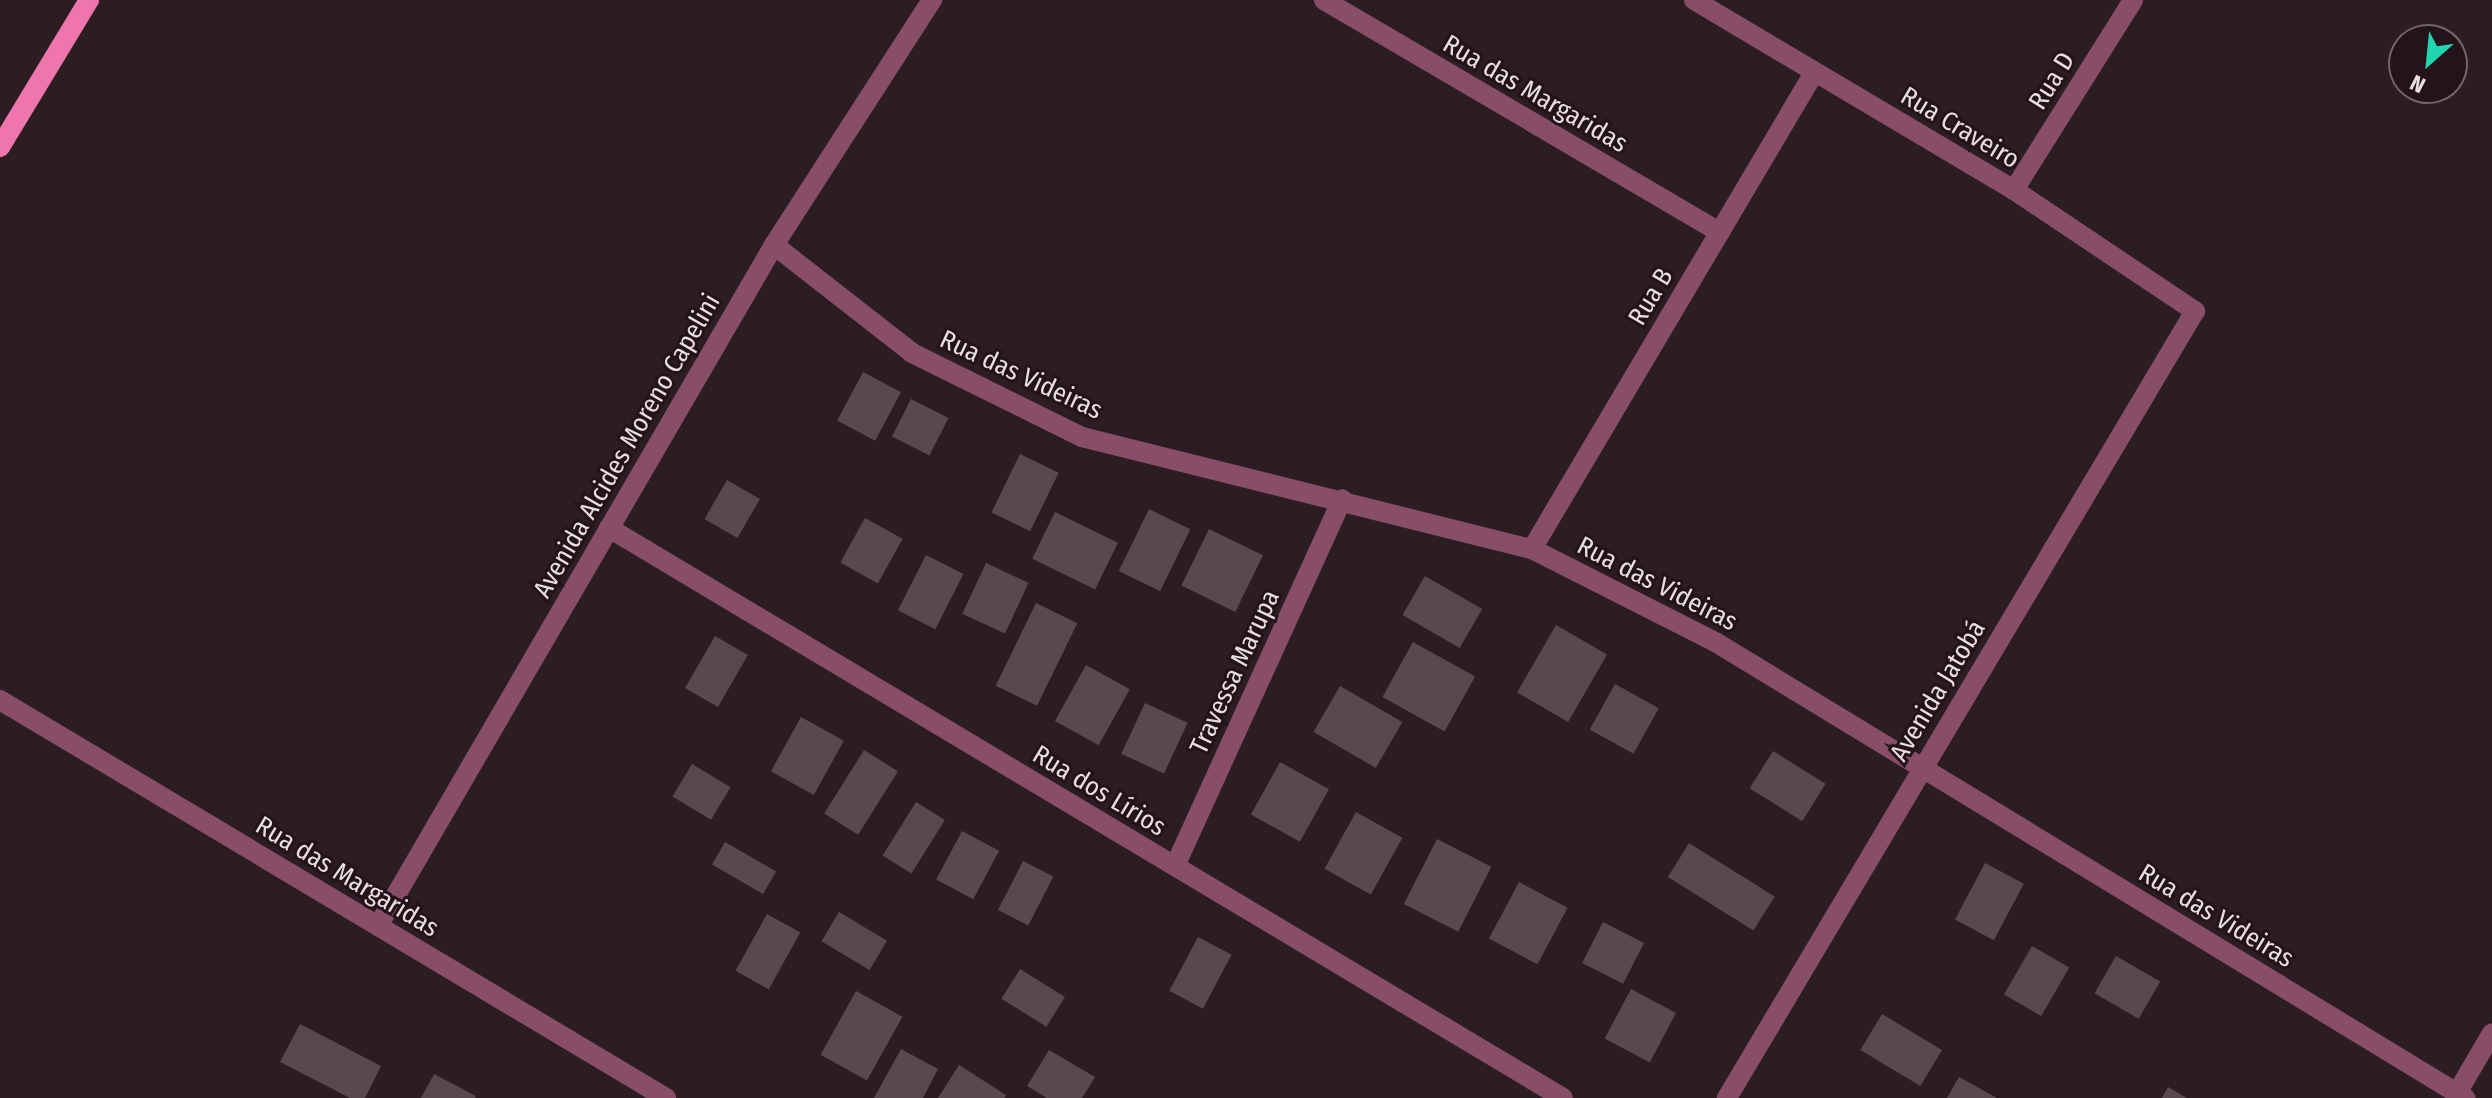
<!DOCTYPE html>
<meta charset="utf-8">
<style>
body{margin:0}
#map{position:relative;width:2492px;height:1098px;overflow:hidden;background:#2c1d23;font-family:"Fira Sans Condensed",sans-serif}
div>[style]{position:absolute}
.building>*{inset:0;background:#5a484f;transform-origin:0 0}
.minor>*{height:20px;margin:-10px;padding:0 10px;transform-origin:10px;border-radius:10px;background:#884e67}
.major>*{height:20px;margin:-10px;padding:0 10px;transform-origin:10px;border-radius:10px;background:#ee76ac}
span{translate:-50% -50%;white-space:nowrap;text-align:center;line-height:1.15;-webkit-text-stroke:6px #22141a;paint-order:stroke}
.street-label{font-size:26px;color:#e9dee2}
.north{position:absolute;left:2388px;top:24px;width:80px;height:80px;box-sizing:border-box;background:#22141a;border:2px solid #72656a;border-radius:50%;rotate:207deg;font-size:22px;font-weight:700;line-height:32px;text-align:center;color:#e9dee2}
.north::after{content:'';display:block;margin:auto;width:28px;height:36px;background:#21d5b0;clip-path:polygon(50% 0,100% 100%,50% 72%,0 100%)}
</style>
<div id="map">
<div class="building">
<div style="left:863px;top:372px;width:43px;height:55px;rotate:28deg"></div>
<div style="left:911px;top:399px;width:42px;height:42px;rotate:27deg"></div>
<div style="left:1020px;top:454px;width:43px;height:65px;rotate:26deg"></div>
<div style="left:727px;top:480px;width:38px;height:45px;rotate:30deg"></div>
<div style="left:1149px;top:509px;width:46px;height:69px;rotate:26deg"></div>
<div style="left:1055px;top:512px;width:70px;height:52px;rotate:26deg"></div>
<div style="left:865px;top:518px;width:43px;height:51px;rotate:29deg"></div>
<div style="left:1209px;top:529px;width:60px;height:63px;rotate:26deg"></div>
<div style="left:926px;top:555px;width:42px;height:62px;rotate:27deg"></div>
<div style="left:986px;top:563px;width:47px;height:56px;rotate:25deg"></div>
<div style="left:1425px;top:576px;width:66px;height:45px;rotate:30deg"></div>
<div style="left:1036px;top:603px;width:46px;height:92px;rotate:26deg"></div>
<div style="left:1556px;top:625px;width:59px;height:78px;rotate:30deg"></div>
<div style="left:715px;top:636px;width:38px;height:60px;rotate:30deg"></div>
<div style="left:1413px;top:642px;width:71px;height:63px;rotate:29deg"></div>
<div style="left:1086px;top:665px;width:50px;height:64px;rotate:29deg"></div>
<div style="left:1615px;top:684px;width:50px;height:52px;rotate:29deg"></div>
<div style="left:1340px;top:686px;width:72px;height:53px;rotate:30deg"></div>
<div style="left:1145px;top:703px;width:47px;height:56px;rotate:25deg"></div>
<div style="left:801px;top:717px;width:49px;height:62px;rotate:29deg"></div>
<div style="left:864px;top:750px;width:40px;height:75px;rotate:32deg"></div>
<div style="left:1773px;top:751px;width:62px;height:44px;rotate:32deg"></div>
<div style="left:1280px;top:762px;width:56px;height:60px;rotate:29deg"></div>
<div style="left:692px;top:764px;width:45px;height:38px;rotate:31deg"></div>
<div style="left:916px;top:802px;width:34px;height:63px;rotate:32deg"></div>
<div style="left:1356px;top:812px;width:53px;height:65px;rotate:29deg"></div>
<div style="left:962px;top:831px;width:42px;height:55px;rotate:28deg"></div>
<div style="left:1437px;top:839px;width:61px;height:73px;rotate:27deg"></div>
<div style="left:725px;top:842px;width:59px;height:26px;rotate:30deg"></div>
<div style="left:1689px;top:843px;width:101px;height:40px;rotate:32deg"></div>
<div style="left:1023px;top:861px;width:34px;height:55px;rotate:27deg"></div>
<div style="left:1985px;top:863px;width:44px;height:64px;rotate:28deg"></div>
<div style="left:1519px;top:882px;width:55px;height:64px;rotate:28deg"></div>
<div style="left:839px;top:912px;width:56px;height:34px;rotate:31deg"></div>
<div style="left:767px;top:914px;width:38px;height:65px;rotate:29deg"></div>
<div style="left:1603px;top:922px;width:46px;height:46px;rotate:27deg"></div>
<div style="left:1198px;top:937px;width:38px;height:61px;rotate:28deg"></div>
<div style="left:2032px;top:946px;width:43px;height:56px;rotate:30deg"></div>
<div style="left:2116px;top:956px;width:51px;height:43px;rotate:30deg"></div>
<div style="left:1020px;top:969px;width:53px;height:35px;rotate:32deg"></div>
<div style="left:1631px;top:989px;width:51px;height:56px;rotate:28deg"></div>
<div style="left:856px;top:991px;width:53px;height:73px;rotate:29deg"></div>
<div style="left:1882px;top:1014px;width:70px;height:42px;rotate:31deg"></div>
<div style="clip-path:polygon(300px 1024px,381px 1066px,365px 1098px,350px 1098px,280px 1062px)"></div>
<div style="clip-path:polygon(901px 1049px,938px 1069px,923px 1098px,874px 1098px)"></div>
<div style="clip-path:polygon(1049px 1050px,1095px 1077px,1082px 1098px,1047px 1098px,1027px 1086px)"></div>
<div style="clip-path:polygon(959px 1065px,1006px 1095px,1005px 1098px,938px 1098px)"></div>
<div style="clip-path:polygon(434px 1074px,476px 1096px,475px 1098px,421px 1098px)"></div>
<div style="clip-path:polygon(1959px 1077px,1997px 1098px,1947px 1098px)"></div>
<div style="clip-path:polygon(2168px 1087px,2187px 1098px,2162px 1098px)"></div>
</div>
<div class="minor">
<div style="left:1324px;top:0;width:459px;rotate:30.4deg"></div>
<div style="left:1694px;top:0;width:372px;rotate:30.7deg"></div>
<div style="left:2014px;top:190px;width:218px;rotate:33.8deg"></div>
<div style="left:2195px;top:311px;width:916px;rotate:120.74deg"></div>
<div style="left:2014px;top:190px;width:224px;rotate:-57.9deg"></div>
<div style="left:774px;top:245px;width:175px;rotate:38deg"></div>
<div style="left:912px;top:353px;width:190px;rotate:26.3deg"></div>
<div style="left:1082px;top:437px;width:464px;rotate:14deg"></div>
<div style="left:1532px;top:549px;width:208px;rotate:26.9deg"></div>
<div style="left:1717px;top:643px;width:876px;rotate:31.31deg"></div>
<div style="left:609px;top:528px;width:1111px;rotate:30.86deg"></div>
<div style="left:1532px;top:549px;width:553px;rotate:-59.36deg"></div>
<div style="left:0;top:700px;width:776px;rotate:30.86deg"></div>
<div style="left:1175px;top:866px;width:403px;rotate:-65.5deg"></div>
<div style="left:378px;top:926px;width:788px;rotate:-59.82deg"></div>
<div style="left:774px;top:245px;width:292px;rotate:-57.2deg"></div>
<div style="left:2457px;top:1093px;width:69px;rotate:-59.7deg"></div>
</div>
<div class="major">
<div style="left:0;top:147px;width:172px;rotate:-58.8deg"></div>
</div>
<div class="street-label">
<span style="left:2052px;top:81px;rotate:-58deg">Rua D</span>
<span style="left:1535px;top:94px;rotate:30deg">Rua das Margaridas</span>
<span style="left:1960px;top:128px;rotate:31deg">Rua Craveiro</span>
<span style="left:1651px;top:297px;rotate:-59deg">Rua B</span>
<span style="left:1021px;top:375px;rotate:25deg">Rua das Videiras</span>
<span style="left:627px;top:446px;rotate:-60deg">Avenida Alcides Moreno Capelini</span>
<span style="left:1657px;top:584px;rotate:27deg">Rua das Videiras</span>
<span style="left:1235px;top:672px;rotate:-65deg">Travessa Marupa</span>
<span style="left:1938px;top:691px;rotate:-59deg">Avenida Jatobá</span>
<span style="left:1099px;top:791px;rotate:31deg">Rua dos Lírios</span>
<span style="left:347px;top:877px;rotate:31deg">Rua das Margaridas</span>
<span style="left:2216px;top:916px;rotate:31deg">Rua das Videiras</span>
</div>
<div class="north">N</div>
</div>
